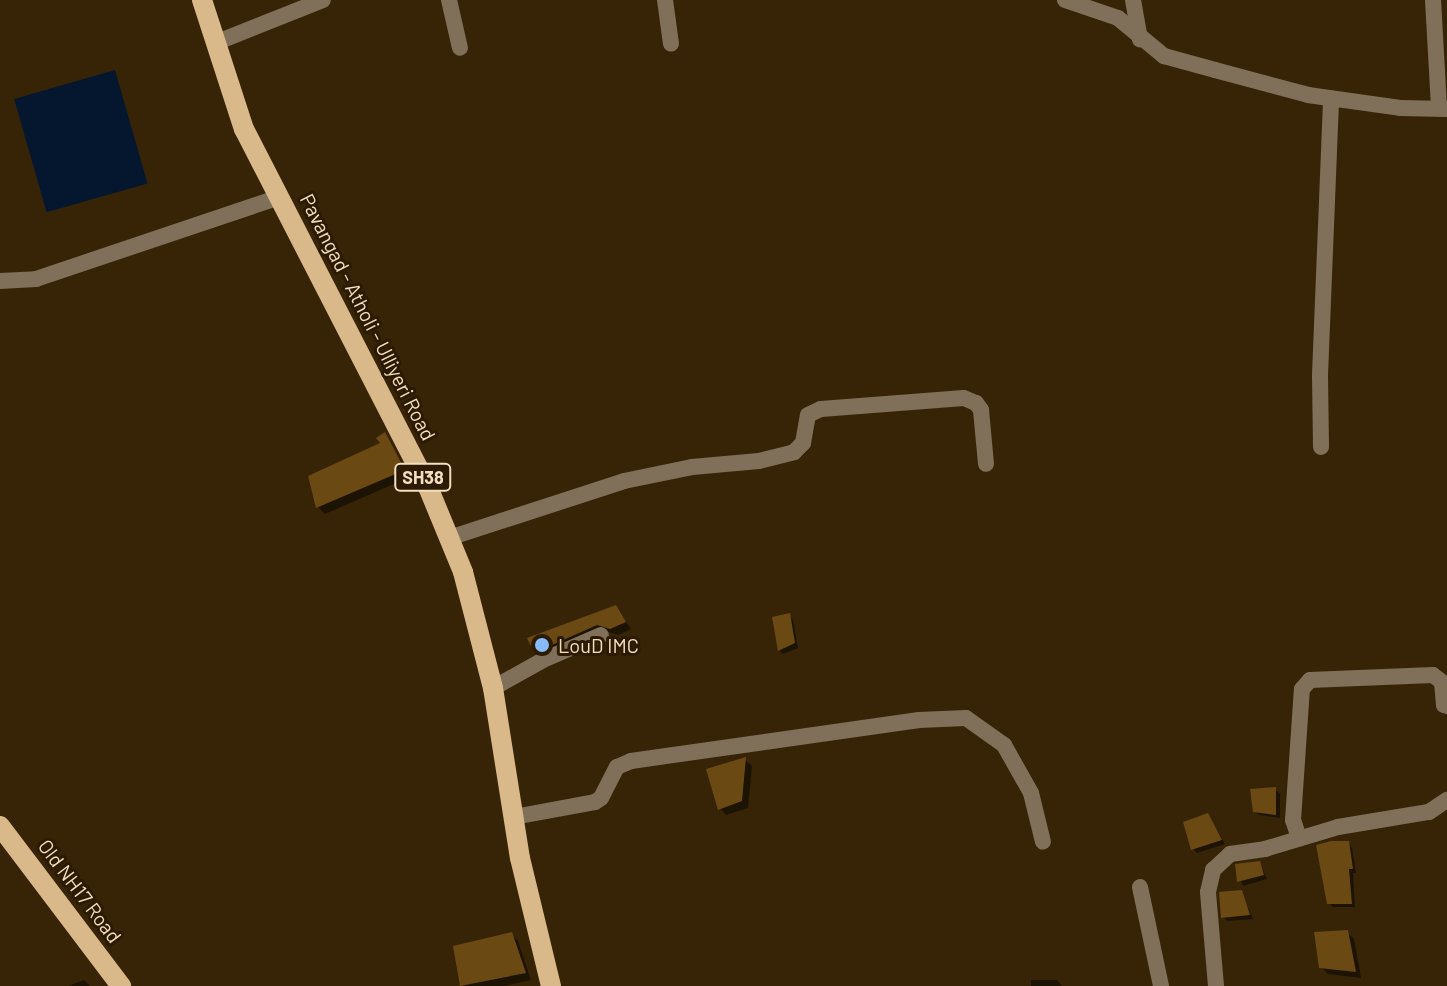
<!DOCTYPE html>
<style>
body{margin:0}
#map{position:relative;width:1447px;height:986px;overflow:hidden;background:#372407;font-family:Barlow,sans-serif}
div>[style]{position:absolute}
.water>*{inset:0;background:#04172f;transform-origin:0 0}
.shadow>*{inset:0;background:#0007}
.building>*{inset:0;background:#6b4913}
.minor>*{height:16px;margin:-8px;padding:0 8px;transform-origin:8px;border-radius:8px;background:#80705a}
.primary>*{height:20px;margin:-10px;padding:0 10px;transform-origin:10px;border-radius:10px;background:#d9b88a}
.dots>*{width:22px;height:22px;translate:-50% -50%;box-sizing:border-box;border:4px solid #2c1b00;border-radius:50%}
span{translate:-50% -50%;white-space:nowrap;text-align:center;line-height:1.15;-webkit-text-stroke:6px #2c1b00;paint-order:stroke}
.shield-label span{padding:2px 6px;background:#2c1b00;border:2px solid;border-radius:6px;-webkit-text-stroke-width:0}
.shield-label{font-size:18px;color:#f3dec3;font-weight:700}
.street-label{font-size:20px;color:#f3dec3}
.poi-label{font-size:20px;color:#f3dec3}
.left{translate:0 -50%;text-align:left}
</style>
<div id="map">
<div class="water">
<div style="left:115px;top:70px;width:118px;height:105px;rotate:74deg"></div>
</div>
<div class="shadow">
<div style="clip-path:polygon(385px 435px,410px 477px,325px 514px,318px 507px,310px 478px,383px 444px)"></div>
<div style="clip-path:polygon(616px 607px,631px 629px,618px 635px,605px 631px,542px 658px,535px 652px)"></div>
<div style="clip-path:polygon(789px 616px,793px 620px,798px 648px,783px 654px,779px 650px)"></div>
<div style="clip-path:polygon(745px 760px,752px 766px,748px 808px,726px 815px,720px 808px)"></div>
<div style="clip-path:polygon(1276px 790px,1280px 794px,1280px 818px,1259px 815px,1254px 811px)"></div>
<div style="clip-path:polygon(1208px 816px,1225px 844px,1197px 853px,1193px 849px)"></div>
<div style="clip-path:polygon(1348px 843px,1352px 848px,1356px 873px,1353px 873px,1355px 907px,1333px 907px,1329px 903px)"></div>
<div style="clip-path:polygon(1260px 863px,1267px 879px,1243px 886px,1235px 868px)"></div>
<div style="clip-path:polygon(1241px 892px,1253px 919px,1228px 921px,1223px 917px)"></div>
<div style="clip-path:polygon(1347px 932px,1354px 939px,1361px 978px,1328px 974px,1321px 967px)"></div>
<div style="clip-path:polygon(511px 934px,518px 941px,531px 980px,504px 986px,463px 986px,455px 948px)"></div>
<div style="clip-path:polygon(84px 980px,90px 986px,68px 986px)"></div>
<div style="clip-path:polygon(1031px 980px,1057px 980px,1062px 986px,1031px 986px)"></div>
</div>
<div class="building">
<div style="clip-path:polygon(385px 432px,405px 470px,316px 508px,308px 476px,380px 443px,376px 438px)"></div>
<div style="clip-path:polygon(616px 605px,626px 622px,610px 629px,597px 625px,534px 653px,527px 638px)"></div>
<div style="clip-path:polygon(790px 613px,795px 643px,778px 651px,772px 617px)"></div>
<div style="clip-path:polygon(746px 757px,742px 801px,718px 810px,706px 769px)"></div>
<div style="clip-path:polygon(1276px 787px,1276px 815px,1253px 812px,1250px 789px)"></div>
<div style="clip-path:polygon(1208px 813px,1222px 840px,1191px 850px,1183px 822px)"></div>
<div style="clip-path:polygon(1331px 841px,1349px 841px,1353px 869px,1349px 869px,1352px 904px,1327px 904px,1316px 845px)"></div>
<div style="clip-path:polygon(1260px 861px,1264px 875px,1237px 882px,1235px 864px)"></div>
<div style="clip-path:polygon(1242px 890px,1250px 915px,1221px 918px,1219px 892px)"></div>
<div style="clip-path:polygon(1348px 930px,1356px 972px,1319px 968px,1314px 932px)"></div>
<div style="clip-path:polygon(512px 932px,526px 973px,460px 986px,453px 946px)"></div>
</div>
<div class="minor">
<div style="left:449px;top:0;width:49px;rotate:77.1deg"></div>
<div style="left:665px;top:0;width:44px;rotate:82.2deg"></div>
<div style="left:1065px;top:0;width:56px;rotate:18.8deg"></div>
<div style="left:1118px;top:18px;width:60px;rotate:39.6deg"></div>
<div style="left:1164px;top:56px;width:53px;rotate:15.4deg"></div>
<div style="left:1215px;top:70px;width:96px;rotate:15deg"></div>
<div style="left:1308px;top:95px;width:93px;rotate:8deg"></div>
<div style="left:1400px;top:108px;width:47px;rotate:1.2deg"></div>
<div style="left:1133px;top:0;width:40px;rotate:80deg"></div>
<div style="left:1433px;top:0;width:109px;rotate:86.8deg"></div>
<div style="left:215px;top:43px;width:116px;rotate:-21.7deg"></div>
<div style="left:0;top:281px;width:36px;rotate:-3deg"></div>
<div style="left:36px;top:279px;width:256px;rotate:-18.6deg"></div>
<div style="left:1321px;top:447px;width:72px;rotate:-90.8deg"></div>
<div style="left:1320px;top:375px;width:277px;rotate:-87.7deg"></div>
<div style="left:449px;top:538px;width:184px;rotate:-18deg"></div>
<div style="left:624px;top:481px;width:69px;rotate:-11.6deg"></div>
<div style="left:692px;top:467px;width:67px;rotate:-5.1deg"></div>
<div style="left:759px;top:461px;width:36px;rotate:-14deg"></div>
<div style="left:794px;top:452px;width:13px;rotate:-45deg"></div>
<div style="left:803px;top:443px;width:28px;rotate:-80deg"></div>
<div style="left:808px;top:415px;width:14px;rotate:-25deg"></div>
<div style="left:821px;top:409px;width:143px;rotate:-4.4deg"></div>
<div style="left:964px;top:398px;width:13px;rotate:23deg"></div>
<div style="left:976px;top:403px;width:9px;rotate:54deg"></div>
<div style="left:981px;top:410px;width:54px;rotate:84.7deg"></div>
<div style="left:493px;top:688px;width:57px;rotate:-29.2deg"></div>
<div style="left:543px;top:660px;width:63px;rotate:-23.3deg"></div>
<div style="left:514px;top:817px;width:82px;rotate:-10.5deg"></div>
<div style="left:595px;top:802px;width:7px;rotate:-34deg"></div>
<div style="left:601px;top:798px;width:35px;rotate:-63deg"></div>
<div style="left:617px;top:767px;width:15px;rotate:-23deg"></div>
<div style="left:631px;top:761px;width:291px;rotate:-8.1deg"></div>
<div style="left:919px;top:720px;width:47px;rotate:-2.4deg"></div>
<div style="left:966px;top:718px;width:47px;rotate:35.4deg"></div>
<div style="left:1004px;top:745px;width:55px;rotate:60.6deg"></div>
<div style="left:1031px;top:793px;width:50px;rotate:76.2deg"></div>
<div style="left:1299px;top:838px;width:19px;rotate:-108deg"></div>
<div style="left:1293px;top:820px;width:131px;rotate:-86.1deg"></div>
<div style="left:1302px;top:689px;width:12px;rotate:-48deg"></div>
<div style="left:1310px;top:680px;width:123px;rotate:-2.3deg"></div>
<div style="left:1433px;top:675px;width:11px;rotate:38deg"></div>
<div style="left:1442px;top:682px;width:23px;rotate:85deg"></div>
<div style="left:1444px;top:705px;width:3px;rotate:18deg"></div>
<div style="left:1140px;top:887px;width:101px;rotate:78deg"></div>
<div style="left:1216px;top:986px;width:94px;rotate:-94.9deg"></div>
<div style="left:1208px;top:892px;width:23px;rotate:-77deg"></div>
<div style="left:1213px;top:870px;width:23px;rotate:-43deg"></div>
<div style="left:1230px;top:854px;width:35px;rotate:-8deg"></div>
<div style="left:1265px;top:849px;width:76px;rotate:-16.8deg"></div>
<div style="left:1338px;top:827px;width:92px;rotate:-9.4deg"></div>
<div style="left:1429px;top:812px;width:22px;rotate:-34deg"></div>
</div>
<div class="primary">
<div style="left:202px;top:0;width:136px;rotate:72deg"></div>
<div style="left:244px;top:129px;width:403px;rotate:62.8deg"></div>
<div style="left:428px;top:487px;width:92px;rotate:67.6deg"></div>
<div style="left:463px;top:572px;width:120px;rotate:75.5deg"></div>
<div style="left:493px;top:688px;width:172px;rotate:81deg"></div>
<div style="left:520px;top:858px;width:132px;rotate:76.4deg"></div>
<div style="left:0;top:826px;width:201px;rotate:52.9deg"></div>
</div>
<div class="dots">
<div style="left:542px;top:645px;background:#87bbfc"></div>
</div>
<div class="shield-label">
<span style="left:423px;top:477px">SH38</span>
</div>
<div class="street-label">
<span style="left:368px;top:317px;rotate:63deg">Pavangad - Atholi - Ulliyeri Road</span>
<span style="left:80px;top:891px;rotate:53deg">Old NH17 Road</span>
</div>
<div class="poi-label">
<span class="left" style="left:558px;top:645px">LouD IMC</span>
</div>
</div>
